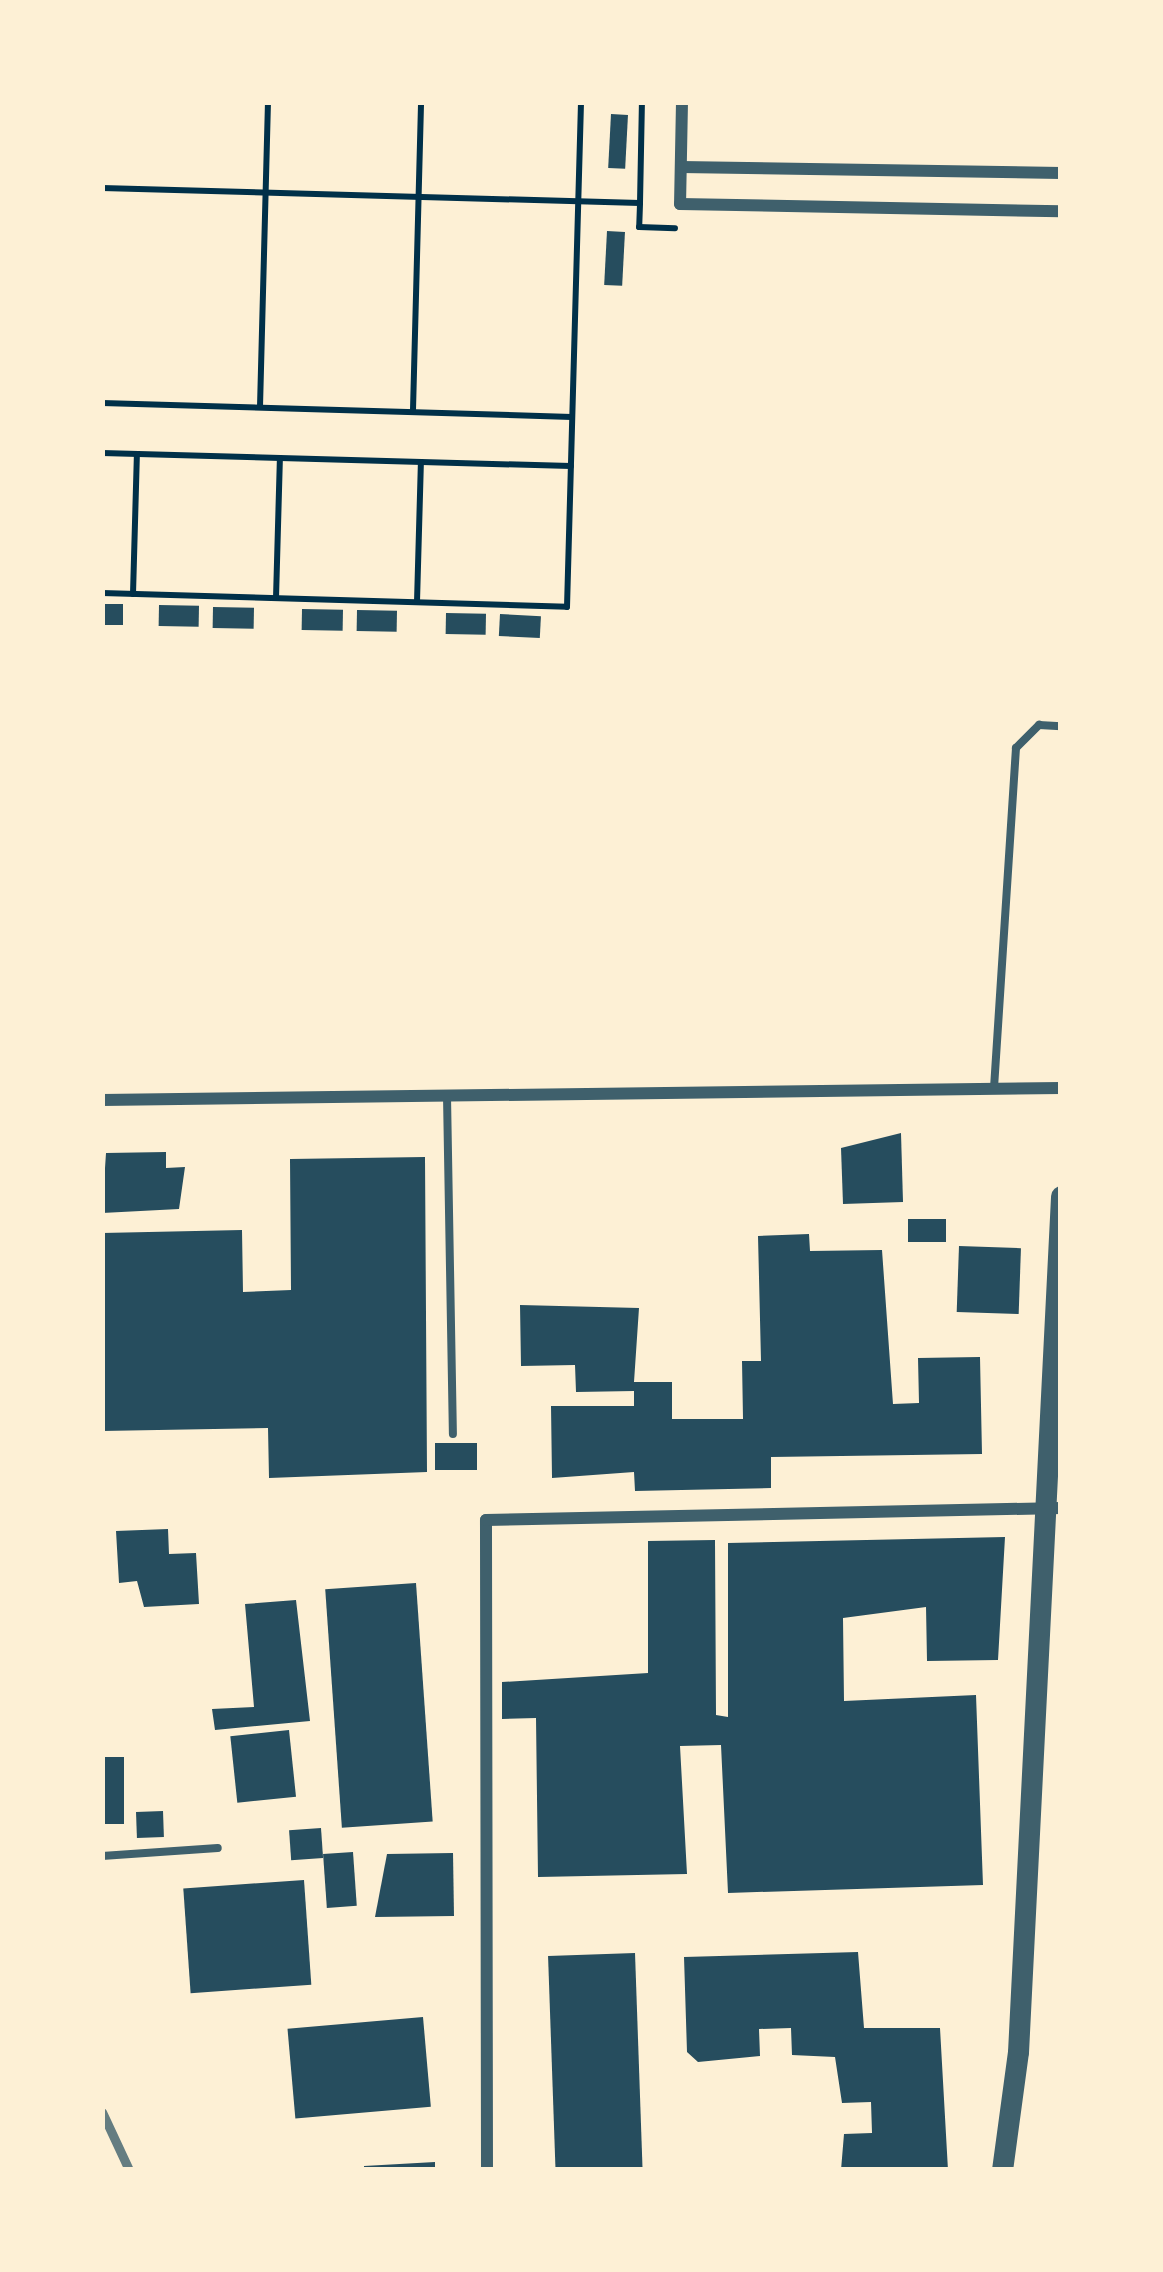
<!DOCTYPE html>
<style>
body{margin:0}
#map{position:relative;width:1163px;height:2272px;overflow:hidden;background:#fdf0d5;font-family:"Space Grotesk",sans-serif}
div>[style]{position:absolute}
.building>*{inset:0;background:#264d5e;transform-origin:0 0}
.path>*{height:6px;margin:-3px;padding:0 3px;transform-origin:3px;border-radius:3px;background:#003049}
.service>*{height:8px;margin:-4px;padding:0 4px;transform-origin:4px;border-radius:4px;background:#3f606c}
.minor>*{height:12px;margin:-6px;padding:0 6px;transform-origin:6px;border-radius:6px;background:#3f606c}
.tertiary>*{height:21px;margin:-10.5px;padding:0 10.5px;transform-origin:10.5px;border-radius:10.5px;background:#3f606c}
.rail>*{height:9px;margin:-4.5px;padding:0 4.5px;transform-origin:4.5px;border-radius:4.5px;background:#657d81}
span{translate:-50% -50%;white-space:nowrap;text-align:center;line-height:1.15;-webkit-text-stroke:12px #fdf0d5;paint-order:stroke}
.frame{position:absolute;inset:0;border:105px solid #fdf0d5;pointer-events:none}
</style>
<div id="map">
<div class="building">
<div style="left:611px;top:114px;width:17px;height:54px;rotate:3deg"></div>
<div style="left:607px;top:231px;width:18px;height:54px;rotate:3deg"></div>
<div style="left:102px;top:604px;width:21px;height:21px"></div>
<div style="left:159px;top:605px;width:40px;height:21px;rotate:1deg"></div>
<div style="left:213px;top:607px;width:41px;height:21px;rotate:1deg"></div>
<div style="left:302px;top:609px;width:41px;height:21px;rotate:1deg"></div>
<div style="left:357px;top:610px;width:40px;height:21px;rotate:1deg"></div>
<div style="left:446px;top:613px;width:40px;height:21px;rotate:1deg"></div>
<div style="left:500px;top:614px;width:41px;height:22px;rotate:3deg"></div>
<div style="clip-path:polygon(901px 1133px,903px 1202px,843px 1204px,841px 1148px)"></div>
<div style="clip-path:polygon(166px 1152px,166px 1168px,185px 1167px,179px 1209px,102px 1213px,106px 1153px)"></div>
<div style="clip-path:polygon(425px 1157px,427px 1472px,269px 1478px,268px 1428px,102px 1431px,102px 1233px,242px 1230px,243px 1292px,291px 1290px,290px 1159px)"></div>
<div style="left:908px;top:1219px;width:38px;height:23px"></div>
<div style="clip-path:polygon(809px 1234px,810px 1251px,882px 1250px,893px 1404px,919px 1403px,918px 1358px,980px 1357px,982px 1454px,771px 1457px,771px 1488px,635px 1491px,634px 1472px,552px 1478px,551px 1406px,634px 1406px,634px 1391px,576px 1392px,575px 1365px,521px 1366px,520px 1305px,639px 1308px,634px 1382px,672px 1382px,672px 1419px,743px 1419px,742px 1361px,761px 1361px,758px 1236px)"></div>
<div style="left:959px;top:1246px;width:62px;height:66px;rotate:2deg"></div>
<div style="left:477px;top:1443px;width:27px;height:42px;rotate:90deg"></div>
<div style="clip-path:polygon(168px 1529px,169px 1554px,196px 1553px,199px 1604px,144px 1607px,137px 1581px,119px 1583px,116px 1531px)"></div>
<div style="clip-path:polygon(1005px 1537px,998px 1660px,927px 1661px,926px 1607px,843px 1618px,844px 1701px,976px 1695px,983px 1885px,728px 1893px,721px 1745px,680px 1746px,687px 1874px,538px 1877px,536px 1718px,502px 1719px,502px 1682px,648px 1673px,648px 1541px,715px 1540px,716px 1715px,728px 1717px,728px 1543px)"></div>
<div style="left:416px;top:1583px;width:239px;height:91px;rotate:86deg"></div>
<div style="clip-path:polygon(296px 1600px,310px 1721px,215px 1730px,212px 1709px,254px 1707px,245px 1604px)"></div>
<div style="left:289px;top:1730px;width:67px;height:59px;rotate:84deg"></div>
<div style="left:102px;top:1757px;width:22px;height:67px"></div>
<div style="left:163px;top:1811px;width:26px;height:27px;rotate:88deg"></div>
<div style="left:321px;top:1828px;width:30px;height:32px;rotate:86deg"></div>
<div style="left:353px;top:1852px;width:54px;height:30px;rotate:86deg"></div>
<div style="clip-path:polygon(453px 1853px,454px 1916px,375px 1917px,387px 1854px)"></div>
<div style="left:304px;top:1880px;width:105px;height:121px;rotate:86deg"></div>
<div style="clip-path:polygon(858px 1952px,864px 2028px,940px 2028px,948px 2170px,841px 2170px,844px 2134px,872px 2133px,871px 2102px,842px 2103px,835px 2057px,792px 2055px,791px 2028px,759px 2029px,760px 2056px,698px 2062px,687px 2052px,684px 1957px)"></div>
<div style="left:635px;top:1953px;width:217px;height:87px;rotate:88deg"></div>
<div style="left:423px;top:2017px;width:90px;height:136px;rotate:85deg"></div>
<div style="clip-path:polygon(435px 2162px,435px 2170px,364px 2170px,364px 2166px)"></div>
</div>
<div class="path">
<div style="left:102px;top:188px;width:538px;rotate:1.6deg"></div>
<div style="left:640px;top:203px;width:101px;rotate:-88.9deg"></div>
<div style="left:640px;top:204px;width:23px;rotate:92deg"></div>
<div style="left:639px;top:227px;width:36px;rotate:2deg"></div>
<div style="left:102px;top:403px;width:470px;rotate:1.7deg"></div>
<div style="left:260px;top:407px;width:305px;rotate:-88.5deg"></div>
<div style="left:413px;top:410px;width:308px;rotate:-88.5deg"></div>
<div style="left:102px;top:453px;width:469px;rotate:1.6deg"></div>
<div style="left:102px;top:593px;width:465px;rotate:1.7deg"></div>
<div style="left:567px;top:607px;width:505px;rotate:-88.41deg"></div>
<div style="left:133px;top:594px;width:140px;rotate:-88.4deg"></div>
<div style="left:276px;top:598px;width:140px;rotate:-88.4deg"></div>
<div style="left:417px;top:602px;width:140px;rotate:-88.4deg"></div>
</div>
<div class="service">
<div style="left:994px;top:1088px;width:341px;rotate:-86.3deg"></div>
<div style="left:1016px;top:748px;width:33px;rotate:-45deg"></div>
<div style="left:1039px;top:725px;width:22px;rotate:3deg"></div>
<div style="left:447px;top:1096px;width:338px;rotate:89deg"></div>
<div style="left:102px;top:1856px;width:116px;rotate:-3.9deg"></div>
</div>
<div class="minor">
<div style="left:682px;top:102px;width:102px;rotate:91.1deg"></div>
<div style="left:680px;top:204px;width:381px;rotate:1.1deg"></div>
<div style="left:681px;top:167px;width:380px;rotate:0.9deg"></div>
<div style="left:102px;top:1100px;width:959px;rotate:-0.72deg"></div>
<div style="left:487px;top:2170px;width:650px;rotate:-90.09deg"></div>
<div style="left:486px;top:1520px;width:575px;rotate:-1.2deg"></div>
</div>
<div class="tertiary">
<div style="left:1002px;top:2170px;width:119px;rotate:-82.3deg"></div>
<div style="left:1018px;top:2052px;width:857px;rotate:-87.12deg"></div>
</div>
<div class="rail">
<div style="left:102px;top:2112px;width:64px;rotate:65deg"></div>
</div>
<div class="frame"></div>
</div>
